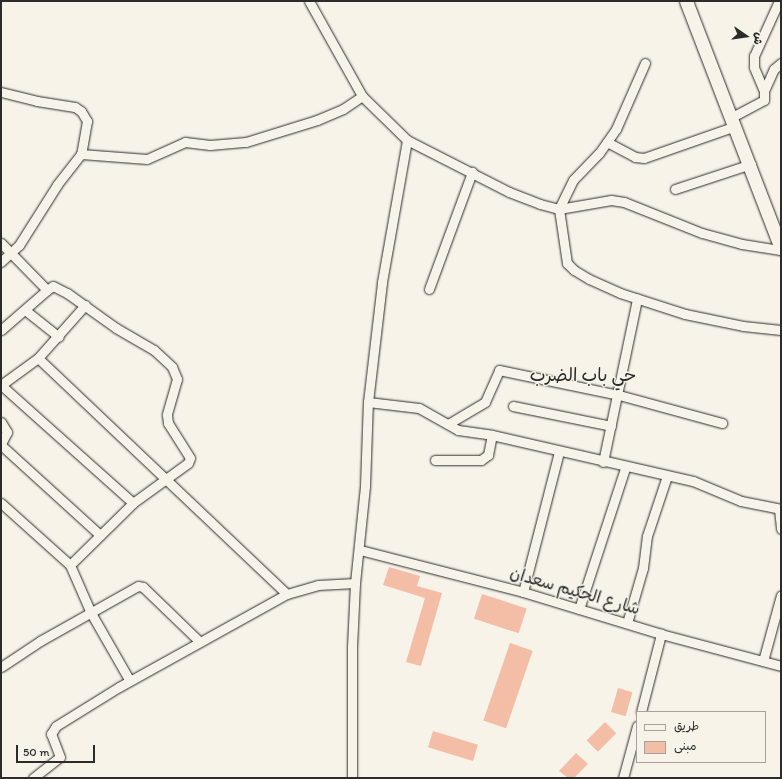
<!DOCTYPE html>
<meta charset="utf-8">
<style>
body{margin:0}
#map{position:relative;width:782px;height:779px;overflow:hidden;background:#f7f3e8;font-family:Itim,"Playpen Sans Arabic",sans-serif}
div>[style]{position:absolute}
.building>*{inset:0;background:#f3bda6;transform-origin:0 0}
.roads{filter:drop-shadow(0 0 1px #2b2b2b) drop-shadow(0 0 1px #2b2b2b)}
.street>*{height:9px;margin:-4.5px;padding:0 4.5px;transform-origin:4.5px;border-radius:4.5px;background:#f7f3e8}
.secondary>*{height:13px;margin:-6.5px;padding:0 6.5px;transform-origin:6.5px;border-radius:6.5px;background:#f7f3e8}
span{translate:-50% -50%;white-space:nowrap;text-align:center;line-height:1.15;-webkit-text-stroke:3px #f7f3e8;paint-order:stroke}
.street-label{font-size:17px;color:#2b2b2b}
.neighbourhood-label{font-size:18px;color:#2b2b2b}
.frame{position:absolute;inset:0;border:2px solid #2b2b2b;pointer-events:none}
.legend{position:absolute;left:636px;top:711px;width:130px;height:52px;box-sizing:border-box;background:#f7f3e8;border:1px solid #a5a39c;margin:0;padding:5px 7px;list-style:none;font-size:12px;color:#2b2b2b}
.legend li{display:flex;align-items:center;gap:8px;height:20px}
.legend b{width:20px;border:1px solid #a5a39c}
.north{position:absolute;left:726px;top:16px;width:40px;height:40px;-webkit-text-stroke:3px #f7f3e8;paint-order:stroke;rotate:103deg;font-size:11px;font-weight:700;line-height:16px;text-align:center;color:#2b2b2b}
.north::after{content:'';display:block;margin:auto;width:14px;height:18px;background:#2b2b2b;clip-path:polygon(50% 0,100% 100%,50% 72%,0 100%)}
.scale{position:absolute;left:16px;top:745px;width:79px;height:18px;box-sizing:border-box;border:2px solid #2b2b2b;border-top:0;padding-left:5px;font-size:12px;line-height:14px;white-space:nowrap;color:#2b2b2b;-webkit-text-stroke:3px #f7f3e8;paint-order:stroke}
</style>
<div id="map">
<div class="building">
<div style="clip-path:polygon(389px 567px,420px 576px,417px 586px,442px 593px,421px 666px,406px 662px,425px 598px,383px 585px)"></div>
<div style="left:482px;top:594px;width:47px;height:26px;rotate:18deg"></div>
<div style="left:510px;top:643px;width:24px;height:82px;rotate:19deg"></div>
<div style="left:618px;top:688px;width:15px;height:25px;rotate:16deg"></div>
<div style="left:605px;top:722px;width:16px;height:26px;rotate:45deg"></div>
<div style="left:433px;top:731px;width:47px;height:17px;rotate:17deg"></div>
<div style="clip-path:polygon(576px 753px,588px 764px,574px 778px,568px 778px,559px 771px)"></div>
</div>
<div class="roads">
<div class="street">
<div style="left:309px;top:1px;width:109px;rotate:60.8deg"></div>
<div style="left:362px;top:96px;width:63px;rotate:44.4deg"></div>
<div style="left:407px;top:140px;width:114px;rotate:27deg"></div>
<div style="left:509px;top:192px;width:33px;rotate:21deg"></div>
<div style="left:540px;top:204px;width:20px;rotate:15deg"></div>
<div style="left:559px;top:209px;width:53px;rotate:-9.8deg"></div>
<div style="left:611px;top:200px;width:13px;rotate:9deg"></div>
<div style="left:624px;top:202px;width:84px;rotate:21.7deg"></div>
<div style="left:702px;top:233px;width:41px;rotate:15.4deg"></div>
<div style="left:742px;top:244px;width:39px;rotate:9deg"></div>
<div style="left:645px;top:63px;width:72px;rotate:113.7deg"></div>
<div style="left:616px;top:129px;width:29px;rotate:125deg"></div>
<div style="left:599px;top:153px;width:37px;rotate:134deg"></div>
<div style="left:573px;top:180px;width:32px;rotate:116deg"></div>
<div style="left:559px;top:209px;width:55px;rotate:81.6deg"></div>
<div style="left:567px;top:263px;width:10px;rotate:45deg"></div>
<div style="left:574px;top:270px;width:17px;rotate:31deg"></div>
<div style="left:589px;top:279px;width:34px;rotate:24deg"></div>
<div style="left:620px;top:293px;width:68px;rotate:17.9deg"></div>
<div style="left:685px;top:314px;width:59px;rotate:11.7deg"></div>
<div style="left:743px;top:326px;width:38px;rotate:6deg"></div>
<div style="left:764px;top:91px;width:24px;rotate:-66deg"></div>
<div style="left:774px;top:69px;width:9px;rotate:-41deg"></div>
<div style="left:1px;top:92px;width:37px;rotate:14deg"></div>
<div style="left:37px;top:101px;width:38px;rotate:9deg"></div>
<div style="left:75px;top:107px;width:7px;rotate:34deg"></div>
<div style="left:81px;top:111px;width:12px;rotate:59deg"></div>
<div style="left:87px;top:121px;width:34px;rotate:100deg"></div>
<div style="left:81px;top:154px;width:39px;rotate:128deg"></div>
<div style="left:57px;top:185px;width:71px;rotate:122.3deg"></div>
<div style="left:19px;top:245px;width:25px;rotate:137deg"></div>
<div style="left:732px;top:117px;width:36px;rotate:-28deg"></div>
<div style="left:764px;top:100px;width:9px;rotate:-90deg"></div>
<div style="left:764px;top:91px;width:26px;rotate:-113deg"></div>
<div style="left:754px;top:67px;width:11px;rotate:-90deg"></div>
<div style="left:754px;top:56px;width:60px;rotate:-65.6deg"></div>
<div style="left:607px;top:142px;width:32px;rotate:28deg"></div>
<div style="left:635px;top:157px;width:9px;rotate:6deg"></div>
<div style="left:644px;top:158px;width:97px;rotate:-19.2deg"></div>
<div style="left:81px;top:154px;width:66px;rotate:4.3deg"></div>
<div style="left:147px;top:159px;width:42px;rotate:-24.1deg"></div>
<div style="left:185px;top:142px;width:25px;rotate:7deg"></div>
<div style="left:210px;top:145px;width:36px;rotate:-5deg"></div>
<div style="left:246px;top:142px;width:74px;rotate:-17.2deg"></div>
<div style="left:317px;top:120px;width:28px;rotate:-23deg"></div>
<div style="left:343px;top:109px;width:23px;rotate:-34deg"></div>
<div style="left:675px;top:189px;width:80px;rotate:-18.2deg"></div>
<div style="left:1px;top:243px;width:66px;rotate:45.6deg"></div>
<div style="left:47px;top:290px;width:61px;rotate:139deg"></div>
<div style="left:429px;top:289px;width:125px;rotate:-69.8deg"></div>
<div style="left:47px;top:290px;width:7px;rotate:-34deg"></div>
<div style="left:53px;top:286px;width:16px;rotate:27deg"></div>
<div style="left:67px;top:293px;width:60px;rotate:35.5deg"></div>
<div style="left:116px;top:328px;width:44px;rotate:30.1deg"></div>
<div style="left:154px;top:350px;width:25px;rotate:43deg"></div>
<div style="left:172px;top:367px;width:13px;rotate:67deg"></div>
<div style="left:177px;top:379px;width:37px;rotate:106deg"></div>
<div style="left:167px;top:415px;width:8px;rotate:83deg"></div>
<div style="left:168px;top:423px;width:41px;rotate:57.8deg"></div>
<div style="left:190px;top:458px;width:5px;rotate:112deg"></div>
<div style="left:188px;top:463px;width:68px;rotate:144deg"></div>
<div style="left:133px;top:503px;width:88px;rotate:135.5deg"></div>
<div style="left:25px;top:310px;width:43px;rotate:38.5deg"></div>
<div style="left:38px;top:358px;width:343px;rotate:43.5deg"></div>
<div style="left:1px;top:385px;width:177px;rotate:41.8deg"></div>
<div style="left:1px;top:385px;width:46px;rotate:-36.1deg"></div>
<div style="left:38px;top:358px;width:71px;rotate:-48.4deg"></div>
<div style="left:368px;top:402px;width:51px;rotate:6.7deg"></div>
<div style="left:419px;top:408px;width:45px;rotate:29.4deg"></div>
<div style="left:458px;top:430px;width:34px;rotate:8deg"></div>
<div style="left:513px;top:406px;width:100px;rotate:11.5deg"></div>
<div style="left:1px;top:422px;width:12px;rotate:59deg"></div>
<div style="left:7px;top:432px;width:13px;rotate:117deg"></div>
<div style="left:448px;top:424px;width:43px;rotate:-30.7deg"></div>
<div style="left:485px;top:402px;width:35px;rotate:-66deg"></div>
<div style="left:499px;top:370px;width:123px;rotate:11.8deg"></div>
<div style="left:619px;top:395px;width:107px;rotate:15.2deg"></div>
<div style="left:1px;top:445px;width:134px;rotate:42.3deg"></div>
<div style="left:435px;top:460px;width:46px"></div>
<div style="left:481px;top:460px;width:9px;rotate:-36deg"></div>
<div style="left:488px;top:455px;width:20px;rotate:-79deg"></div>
<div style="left:492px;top:435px;width:206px;rotate:12.9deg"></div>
<div style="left:693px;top:481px;width:52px;rotate:22.6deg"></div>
<div style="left:741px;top:501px;width:41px;rotate:11.3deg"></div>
<div style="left:603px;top:462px;width:167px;rotate:-78.2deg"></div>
<div style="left:1px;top:503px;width:93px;rotate:41.9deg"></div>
<div style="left:70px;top:565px;width:52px;rotate:66.4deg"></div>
<div style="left:91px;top:613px;width:78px;rotate:60.2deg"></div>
<div style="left:779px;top:509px;width:20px;rotate:84deg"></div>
<div style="left:360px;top:550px;width:168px;rotate:14.4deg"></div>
<div style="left:523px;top:592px;width:144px;rotate:16.9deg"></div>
<div style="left:661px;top:634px;width:124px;rotate:14.9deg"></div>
<div style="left:523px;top:592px;width:145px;rotate:-75.6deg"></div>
<div style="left:579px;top:609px;width:148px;rotate:-71.9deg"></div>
<div style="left:627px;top:623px;width:57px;rotate:-73.8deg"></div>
<div style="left:643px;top:568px;width:32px;rotate:-83deg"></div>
<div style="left:647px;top:536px;width:63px;rotate:-71.6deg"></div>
<div style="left:763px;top:661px;width:68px;rotate:-74.7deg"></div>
<div style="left:1px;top:667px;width:47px;rotate:-33.7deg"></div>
<div style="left:40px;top:641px;width:112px;rotate:-29.3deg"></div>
<div style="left:138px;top:586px;width:5px;rotate:11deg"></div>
<div style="left:143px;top:587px;width:79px;rotate:44deg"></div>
<div style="left:641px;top:712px;width:81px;rotate:-75.6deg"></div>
<div style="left:33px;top:778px;width:34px;rotate:-38deg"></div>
<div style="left:60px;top:757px;width:25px;rotate:-111deg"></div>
<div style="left:51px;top:734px;width:9px;rotate:-58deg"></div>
<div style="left:56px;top:726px;width:74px;rotate:-31.8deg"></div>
<div style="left:119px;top:687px;width:192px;rotate:-29deg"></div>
<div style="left:287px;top:594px;width:32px;rotate:-16deg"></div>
<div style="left:318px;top:585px;width:37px;rotate:-3deg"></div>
<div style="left:352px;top:778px;width:131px;rotate:-90deg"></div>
<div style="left:352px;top:647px;width:64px;rotate:-87.3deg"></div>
<div style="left:355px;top:583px;width:98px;rotate:-84.1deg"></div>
<div style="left:365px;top:486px;width:84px;rotate:-88deg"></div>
<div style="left:368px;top:402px;width:121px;rotate:-83.3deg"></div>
<div style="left:382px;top:282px;width:144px;rotate:-80deg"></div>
<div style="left:623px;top:778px;width:54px;rotate:-74.9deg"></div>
</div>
<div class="secondary">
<div style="left:686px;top:1px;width:265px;rotate:69deg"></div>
</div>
</div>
<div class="street-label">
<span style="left:575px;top:591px;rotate:16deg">شارع الحكيم سعدان</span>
</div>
<div class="neighbourhood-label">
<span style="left:583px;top:375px">حي باب الضرب</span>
</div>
<div class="frame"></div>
<ul class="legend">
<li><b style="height:5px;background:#f7f3e8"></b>طريق</li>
<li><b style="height:11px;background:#f3bda6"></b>مبنى</li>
</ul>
<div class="north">ش</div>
<div class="scale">50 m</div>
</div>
